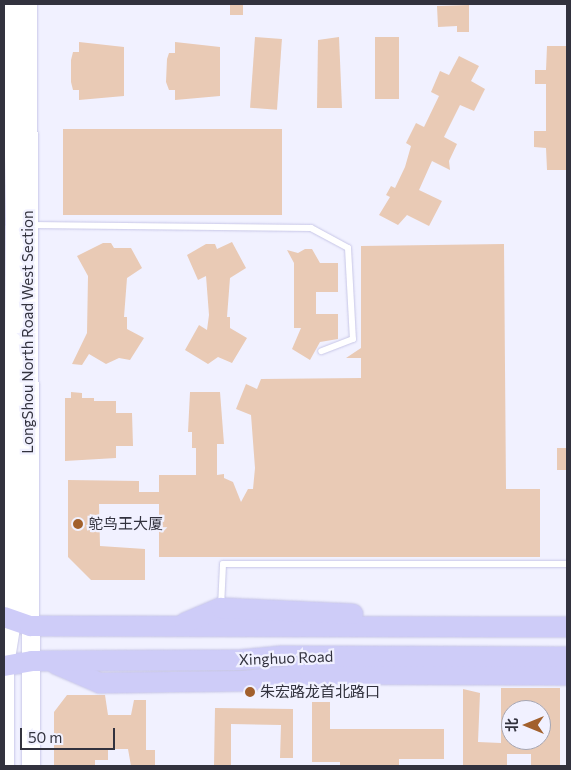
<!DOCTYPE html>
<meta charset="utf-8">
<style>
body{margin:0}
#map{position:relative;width:571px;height:770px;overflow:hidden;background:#f1f1ff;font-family:Commissioner,"Noto Sans SC",sans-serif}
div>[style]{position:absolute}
.building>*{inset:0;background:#e9cab5;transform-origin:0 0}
.roads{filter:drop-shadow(0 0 1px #c7c6e7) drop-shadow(0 0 1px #c7c6e7)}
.lane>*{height:6px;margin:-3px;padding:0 3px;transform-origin:3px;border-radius:3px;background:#fff}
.secondary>*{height:18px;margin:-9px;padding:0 9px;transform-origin:9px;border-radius:9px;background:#fff}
.primary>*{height:20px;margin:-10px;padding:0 10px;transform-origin:10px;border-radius:10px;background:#ceccf8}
.dots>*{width:14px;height:14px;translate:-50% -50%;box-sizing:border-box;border:2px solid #f1f1ff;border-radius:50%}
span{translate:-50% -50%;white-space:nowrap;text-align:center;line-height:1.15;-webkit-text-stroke:4.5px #f1f1ff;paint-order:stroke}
.street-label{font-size:15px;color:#32323e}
.poi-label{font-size:15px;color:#32323e}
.left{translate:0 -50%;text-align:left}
.frame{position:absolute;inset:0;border:5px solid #32323e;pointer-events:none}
.north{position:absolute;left:501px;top:700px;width:50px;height:50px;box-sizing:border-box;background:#f1f1ff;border:1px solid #a5a5b2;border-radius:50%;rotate:270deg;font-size:14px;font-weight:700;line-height:20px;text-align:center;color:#32323e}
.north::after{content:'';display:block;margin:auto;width:18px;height:22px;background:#a2602c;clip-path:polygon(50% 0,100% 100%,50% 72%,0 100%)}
.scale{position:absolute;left:20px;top:728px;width:95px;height:22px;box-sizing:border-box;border:2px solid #32323e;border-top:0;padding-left:6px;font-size:15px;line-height:18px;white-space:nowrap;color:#32323e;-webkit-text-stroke:4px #f1f1ff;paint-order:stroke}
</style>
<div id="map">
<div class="building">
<div style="left:230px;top:4px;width:13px;height:11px"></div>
<div style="clip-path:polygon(469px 5px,469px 32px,457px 32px,457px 26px,438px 27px,437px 6px)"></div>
<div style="left:255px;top:37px;width:27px;height:71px;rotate:4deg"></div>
<div style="clip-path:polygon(339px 37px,342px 108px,317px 108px,318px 40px)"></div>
<div style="left:375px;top:37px;width:24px;height:62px"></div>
<div style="clip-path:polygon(79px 42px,124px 47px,124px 96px,79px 100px,79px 90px,73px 90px,71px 82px,71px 60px,73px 52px,79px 52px)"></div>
<div style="clip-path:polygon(175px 42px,220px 47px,220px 96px,175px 100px,175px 90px,169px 90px,166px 82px,167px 59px,169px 53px,175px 53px)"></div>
<div style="clip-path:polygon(547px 46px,567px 46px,567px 170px,547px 170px,546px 148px,534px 147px,534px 131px,546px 131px,546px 84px,535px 84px,535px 70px,546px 70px)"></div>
<div style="clip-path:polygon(459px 56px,479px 66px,471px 81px,485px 89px,474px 111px,460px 105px,444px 137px,457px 144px,449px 161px,450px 170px,432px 161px,419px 190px,442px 201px,429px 226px,407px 215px,398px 225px,379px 215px,390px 197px,386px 195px,391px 186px,395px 188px,405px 167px,411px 146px,406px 143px,416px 123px,424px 127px,439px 96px,431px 92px,440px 71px,449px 75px)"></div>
<div style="left:63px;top:129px;width:219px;height:86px"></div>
<div style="clip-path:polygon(232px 242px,246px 268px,230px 278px,227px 317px,230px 317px,230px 328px,247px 338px,232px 363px,218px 357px,208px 364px,185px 350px,199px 325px,207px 330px,209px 315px,206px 276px,198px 280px,187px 255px,206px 244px,215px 244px,217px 249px)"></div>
<div style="clip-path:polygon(103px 243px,111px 243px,114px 248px,131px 248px,142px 268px,127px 278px,124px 317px,127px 317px,127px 329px,144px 338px,130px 360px,119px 358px,106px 364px,89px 354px,82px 365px,72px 364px,87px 333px,88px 276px,77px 256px)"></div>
<div style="clip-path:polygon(504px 244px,506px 489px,540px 489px,540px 557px,159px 557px,159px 504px,99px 504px,100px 546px,145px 549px,145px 580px,91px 580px,68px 557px,68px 480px,139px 481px,139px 492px,159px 492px,159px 475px,196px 475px,196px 448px,192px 448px,192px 432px,188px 432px,190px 392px,220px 392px,224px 444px,217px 444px,217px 475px,224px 474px,224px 478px,233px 482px,241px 502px,248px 489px,253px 489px,255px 468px,251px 415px,236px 409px,246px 384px,257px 389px,261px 379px,361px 378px,361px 358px,346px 358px,361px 348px,361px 246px)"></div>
<div style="clip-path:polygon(305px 249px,312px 249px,320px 263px,338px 263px,338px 292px,316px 292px,316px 314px,338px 314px,338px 339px,320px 342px,310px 360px,292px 349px,301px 328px,294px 328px,294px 263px,287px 250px,298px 253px)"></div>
<div style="clip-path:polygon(71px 392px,82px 393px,82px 398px,94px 398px,94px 401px,116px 401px,116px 413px,132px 413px,133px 446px,116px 446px,116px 458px,65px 461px,65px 398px,71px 398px)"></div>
<div style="left:557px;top:448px;width:10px;height:22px"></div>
<div style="clip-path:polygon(evenodd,501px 688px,560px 688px,560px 766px,531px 766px,531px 754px,507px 754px,507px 766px,463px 766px,463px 689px,480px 693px,478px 742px,501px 743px,501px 688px,511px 710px,541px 710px,541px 740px,511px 740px,511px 710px)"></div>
<div style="clip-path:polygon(67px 695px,105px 695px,108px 715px,131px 715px,134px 700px,146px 700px,146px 750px,155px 750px,155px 766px,131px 766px,128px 749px,108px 749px,108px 760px,95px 760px,95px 766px,54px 766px,54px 712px)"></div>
<div style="clip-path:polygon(312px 702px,330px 702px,330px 729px,444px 729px,444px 759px,399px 759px,399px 766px,340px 766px,340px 762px,312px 762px)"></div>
<div style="clip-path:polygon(215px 708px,293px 709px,293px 758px,280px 758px,281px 725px,231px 724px,231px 766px,214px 766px)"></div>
</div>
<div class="roads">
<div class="lane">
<div style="left:31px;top:225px;width:280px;rotate:0.6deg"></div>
<div style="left:311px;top:228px;width:42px;rotate:28.4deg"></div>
<div style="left:348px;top:248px;width:91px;rotate:86.9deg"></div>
<div style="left:353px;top:339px;width:34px;rotate:159deg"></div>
<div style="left:221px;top:607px;width:43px;rotate:-87.3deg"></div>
<div style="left:223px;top:564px;width:344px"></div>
</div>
<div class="secondary">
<div style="left:28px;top:4px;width:762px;rotate:89.77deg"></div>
<div style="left:5px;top:766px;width:101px;rotate:-90deg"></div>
<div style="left:5px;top:665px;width:44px;rotate:-80.8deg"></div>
<div style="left:12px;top:622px;width:396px;rotate:-89.6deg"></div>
<div style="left:15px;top:226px;width:222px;rotate:-90.8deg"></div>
</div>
<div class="primary">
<div style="left:4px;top:617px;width:28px;rotate:19deg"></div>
<div style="left:30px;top:626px;width:537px;rotate:0.11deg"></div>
<div style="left:185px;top:623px;width:39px;rotate:-23deg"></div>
<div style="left:221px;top:608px;width:132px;rotate:2.6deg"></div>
<div style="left:56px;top:664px;width:48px;rotate:23.4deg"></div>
<div style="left:100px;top:683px;width:145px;rotate:-0.8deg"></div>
<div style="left:245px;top:681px;width:65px;rotate:-6.1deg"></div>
<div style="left:310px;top:674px;width:257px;rotate:0.2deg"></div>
<div style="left:4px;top:666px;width:28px;rotate:-10deg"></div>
<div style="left:32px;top:661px;width:208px;rotate:-0.3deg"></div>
<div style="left:240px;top:660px;width:42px;rotate:-5.4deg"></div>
<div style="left:282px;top:656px;width:285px;rotate:0.2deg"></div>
</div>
</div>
<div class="dots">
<div style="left:78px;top:524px;background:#a2602c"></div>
<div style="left:250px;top:692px;background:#a2602c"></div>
</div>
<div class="street-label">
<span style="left:28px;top:332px;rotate:-90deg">LongShou North Road West Section</span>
<span style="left:286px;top:658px;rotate:-2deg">Xinghuo Road</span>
</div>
<div class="poi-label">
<span class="left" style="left:88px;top:524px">鸵鸟王大厦</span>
<span class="left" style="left:260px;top:692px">朱宏路龙首北路口</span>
</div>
<div class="frame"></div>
<div class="north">北</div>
<div class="scale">50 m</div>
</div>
